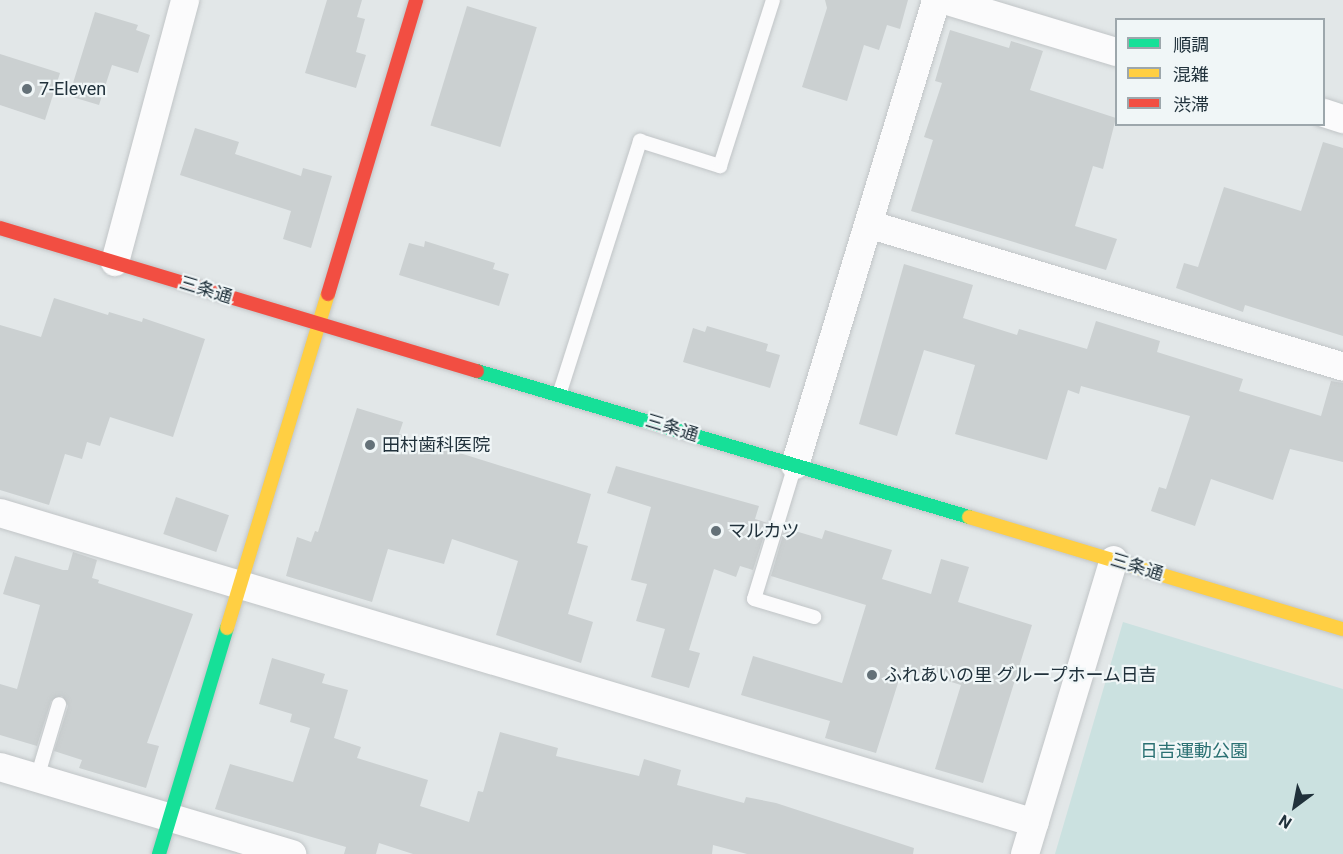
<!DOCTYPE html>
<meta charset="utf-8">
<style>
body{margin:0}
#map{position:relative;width:1343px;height:854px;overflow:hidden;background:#e2e7e8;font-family:Roboto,"Noto Sans JP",sans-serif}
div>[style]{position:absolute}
.green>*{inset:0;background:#cbe1e0}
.building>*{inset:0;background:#cbd0d1;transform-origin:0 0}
.roads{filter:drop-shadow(0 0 2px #c1c5c7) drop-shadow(0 0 2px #c1c5c7)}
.lane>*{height:14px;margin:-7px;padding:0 7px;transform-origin:7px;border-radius:7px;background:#fbfbfc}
.street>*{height:28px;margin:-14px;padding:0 14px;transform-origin:14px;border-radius:14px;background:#fbfbfc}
.fast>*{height:14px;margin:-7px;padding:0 7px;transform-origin:7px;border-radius:7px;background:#16e098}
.slow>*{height:14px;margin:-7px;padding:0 7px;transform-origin:7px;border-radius:7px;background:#ffcf43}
.jam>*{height:14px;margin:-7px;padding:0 7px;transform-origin:7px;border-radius:7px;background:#f24e42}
.dots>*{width:16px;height:16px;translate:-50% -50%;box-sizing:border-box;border:3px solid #f0f6f7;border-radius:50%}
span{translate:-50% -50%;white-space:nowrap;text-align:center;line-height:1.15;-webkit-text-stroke:4.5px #f0f6f7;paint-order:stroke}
.poi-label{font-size:18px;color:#20313b}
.left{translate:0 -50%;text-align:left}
.street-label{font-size:18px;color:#20313b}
.park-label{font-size:18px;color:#2a7072}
.legend{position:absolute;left:1115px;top:18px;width:210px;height:108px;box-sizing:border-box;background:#f0f6f7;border:2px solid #9da7ac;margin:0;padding:8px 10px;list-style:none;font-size:18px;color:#20313b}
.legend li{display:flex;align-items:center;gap:12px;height:30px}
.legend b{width:30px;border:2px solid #9da7ac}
.north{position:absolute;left:1265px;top:776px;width:60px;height:60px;-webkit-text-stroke:4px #f0f6f7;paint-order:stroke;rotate:212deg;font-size:16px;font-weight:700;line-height:24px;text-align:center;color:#20313b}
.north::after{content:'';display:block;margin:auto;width:21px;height:27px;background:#20313b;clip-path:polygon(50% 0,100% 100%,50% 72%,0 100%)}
</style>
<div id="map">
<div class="green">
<div style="clip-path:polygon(1123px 622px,1343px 689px,1343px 854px,1055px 854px)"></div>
</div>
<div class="building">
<div style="clip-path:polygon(327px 0,362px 0,357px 17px,365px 19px,356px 52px,366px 55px,356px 88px,305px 73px)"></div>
<div style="clip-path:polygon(825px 0,908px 0,900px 29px,887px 25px,879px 50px,864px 45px,847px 101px,802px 87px,827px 8px)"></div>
<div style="left:467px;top:6px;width:73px;height:125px;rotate:17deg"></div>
<div style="clip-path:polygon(95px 12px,138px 25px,136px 30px,150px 35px,138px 73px,112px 65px,99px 105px,69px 96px)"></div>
<div style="clip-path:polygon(950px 30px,1009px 48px,1011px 41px,1043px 51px,1030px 90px,1116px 118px,1103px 169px,1093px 166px,1075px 226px,1117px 239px,1106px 270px,911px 211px,933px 140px,924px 137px,942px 83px,935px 81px)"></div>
<div style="clip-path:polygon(0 54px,60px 73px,45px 120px,0 105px)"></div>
<div style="clip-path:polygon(195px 128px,239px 142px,235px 154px,301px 176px,303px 168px,332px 176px,311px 248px,283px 239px,291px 211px,180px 175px)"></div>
<div style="clip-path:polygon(1323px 142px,1343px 148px,1343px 336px,1245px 305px,1243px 312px,1176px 288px,1184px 263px,1198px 267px,1224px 187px,1301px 211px)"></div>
<div style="clip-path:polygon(425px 241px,495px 263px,493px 269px,509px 274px,499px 306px,399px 275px,409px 243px,424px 247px)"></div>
<div style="clip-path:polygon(904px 264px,973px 285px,963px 318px,1017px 335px,1019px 329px,1087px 349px,1096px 321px,1160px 341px,1157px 352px,1243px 379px,1239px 391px,1321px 416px,1331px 381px,1343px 383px,1343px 462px,1290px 449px,1273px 500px,1211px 479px,1195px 526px,1151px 511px,1159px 487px,1166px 489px,1190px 416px,1081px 386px,1079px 394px,1068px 390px,1047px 460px,955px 434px,975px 365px,924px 350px,897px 436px,859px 424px)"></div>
<div style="clip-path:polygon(54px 298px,108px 315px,109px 312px,142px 322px,143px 318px,205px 339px,173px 437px,110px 417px,100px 446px,87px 442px,82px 459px,65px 454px,49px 505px,0 490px,0 325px,41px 337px)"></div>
<div style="clip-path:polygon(707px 326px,768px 344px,766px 351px,780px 355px,770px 388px,683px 362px,693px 328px,705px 332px)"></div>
<div style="clip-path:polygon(357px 408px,403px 422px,399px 434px,591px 494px,577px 543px,588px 546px,568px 614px,593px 622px,581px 663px,496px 635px,518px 561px,452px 539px,444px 564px,388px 549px,372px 602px,286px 576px,297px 537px,311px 542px,315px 531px,318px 532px)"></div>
<div style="clip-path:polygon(616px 466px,759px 506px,755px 519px,768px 523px,753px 570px,740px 566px,736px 577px,714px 569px,689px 650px,700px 653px,689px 688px,651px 677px,665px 629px,636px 621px,647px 584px,631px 580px,651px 507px,607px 493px)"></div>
<div style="left:176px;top:497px;width:56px;height:39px;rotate:19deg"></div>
<div style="clip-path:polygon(785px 528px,822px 539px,825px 530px,892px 550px,882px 579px,931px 594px,941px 559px,969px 567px,958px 602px,1032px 625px,983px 783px,935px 769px,961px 685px,903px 667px,876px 753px,825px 738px,830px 721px,741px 695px,753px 656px,842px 683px,866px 605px,771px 576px)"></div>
<div style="clip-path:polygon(73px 552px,97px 560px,92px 578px,99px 580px,98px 583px,193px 614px,147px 743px,159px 746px,146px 788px,79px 768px,82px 760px,54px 751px,68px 706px,62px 696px,51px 701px,37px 746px,0 735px,0 684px,17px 689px,40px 605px,3px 594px,15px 556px,63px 570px,68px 570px)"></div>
<div style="clip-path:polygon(272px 658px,325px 674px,322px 683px,348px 690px,334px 738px,361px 747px,357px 758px,428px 780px,420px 806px,469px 822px,478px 791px,483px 792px,500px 732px,558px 748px,556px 756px,639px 776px,644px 759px,681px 770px,677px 785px,744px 803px,746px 797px,776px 803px,914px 848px,913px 854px,747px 854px,713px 845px,712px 854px,413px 854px,379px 843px,376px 854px,344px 854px,346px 847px,215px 809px,230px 764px,293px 782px,310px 728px,290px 722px,292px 714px,259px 704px)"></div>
</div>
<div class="roads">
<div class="lane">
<div style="left:559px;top:395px;width:267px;rotate:-72.3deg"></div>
<div style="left:640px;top:141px;width:84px;rotate:17.4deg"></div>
<div style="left:720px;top:166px;width:174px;rotate:-72.3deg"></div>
<div style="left:795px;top:465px;width:140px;rotate:107deg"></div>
<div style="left:754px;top:599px;width:63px;rotate:16.7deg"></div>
<div style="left:37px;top:778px;width:77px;rotate:-73.4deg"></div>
</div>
<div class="street">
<div style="left:944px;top:0;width:180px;rotate:16.8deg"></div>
<div style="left:1324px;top:113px;width:20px;rotate:18deg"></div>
<div style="left:871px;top:225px;width:493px;rotate:16.7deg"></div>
<div style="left:115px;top:262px;width:271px;rotate:-75deg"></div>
<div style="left:795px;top:465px;width:486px;rotate:-73.1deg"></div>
<div style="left:0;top:513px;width:1080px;rotate:16.67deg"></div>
<div style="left:0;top:767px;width:305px;rotate:16.6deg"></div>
<div style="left:1025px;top:854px;width:307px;rotate:-73.2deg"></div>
</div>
<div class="fast">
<div style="left:477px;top:371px;width:513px;rotate:16.53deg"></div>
<div style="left:159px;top:854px;width:236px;rotate:-73.3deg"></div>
</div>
<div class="slow">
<div style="left:969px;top:517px;width:390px;rotate:16.7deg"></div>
<div style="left:227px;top:628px;width:349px;rotate:-73.2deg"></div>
</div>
<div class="jam">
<div style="left:0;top:228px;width:498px;rotate:16.7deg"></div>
<div style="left:328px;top:294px;width:307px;rotate:-73.3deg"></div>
</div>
</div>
<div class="dots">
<div style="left:27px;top:89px;background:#647178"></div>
<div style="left:370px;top:445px;background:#647178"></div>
<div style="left:716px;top:531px;background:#647178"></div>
<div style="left:872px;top:675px;background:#647178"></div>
</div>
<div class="poi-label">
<span class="left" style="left:39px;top:89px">7-Eleven</span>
<span class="left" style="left:382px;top:445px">田村歯科医院</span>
<span class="left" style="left:728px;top:531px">マルカツ</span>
<span class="left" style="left:884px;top:675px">ふれあいの里 グループホーム日吉</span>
</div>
<div class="street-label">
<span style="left:206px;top:290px;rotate:17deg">三条通</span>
<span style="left:672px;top:428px;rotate:17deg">三条通</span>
<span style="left:1137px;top:567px;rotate:17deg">三条通</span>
</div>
<div class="park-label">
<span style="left:1194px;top:751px">日吉運動公園</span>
</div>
<ul class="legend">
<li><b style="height:8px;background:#16e098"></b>順調</li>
<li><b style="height:8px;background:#ffcf43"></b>混雑</li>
<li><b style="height:8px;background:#f24e42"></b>渋滞</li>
</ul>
<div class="north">N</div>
</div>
